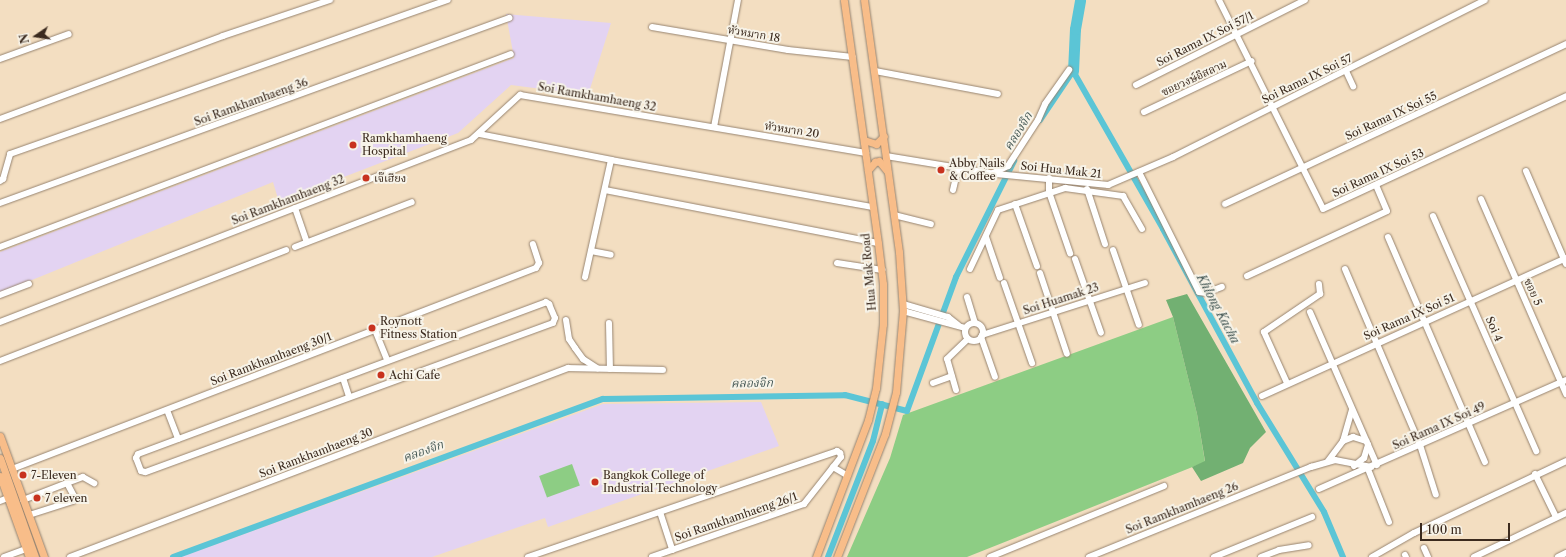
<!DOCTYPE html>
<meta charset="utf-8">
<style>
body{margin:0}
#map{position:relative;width:1566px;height:557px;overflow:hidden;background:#f3dec1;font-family:"Libre Caslon Text","Noto Serif Thai",serif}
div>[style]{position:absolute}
.built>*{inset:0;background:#e3d3f2}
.green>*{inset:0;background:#8dcd84;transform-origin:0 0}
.forest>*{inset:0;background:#72b072}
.canal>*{height:6px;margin:-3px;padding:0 3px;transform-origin:3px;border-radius:3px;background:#5bc5d6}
.river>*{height:11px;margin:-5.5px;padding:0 5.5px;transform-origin:5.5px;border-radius:5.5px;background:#5bc5d6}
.roads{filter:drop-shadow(0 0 1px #978470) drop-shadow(0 0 1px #978470)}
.minor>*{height:6px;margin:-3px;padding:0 3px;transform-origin:3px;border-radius:3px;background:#fff}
.minor>.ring{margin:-3px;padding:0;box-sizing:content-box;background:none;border:6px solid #fff;border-radius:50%}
.major>*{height:7px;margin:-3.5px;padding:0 3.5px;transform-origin:3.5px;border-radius:3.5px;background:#f8bd89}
.dots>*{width:11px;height:11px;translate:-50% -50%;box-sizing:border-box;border:2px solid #f7f3e8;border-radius:50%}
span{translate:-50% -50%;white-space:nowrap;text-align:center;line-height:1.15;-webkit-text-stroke:4px #f7f3e8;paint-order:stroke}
.street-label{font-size:11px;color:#3b2a1e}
.poi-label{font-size:11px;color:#3b2a1e}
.left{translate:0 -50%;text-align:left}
.water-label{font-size:12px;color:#455855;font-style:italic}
.north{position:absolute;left:16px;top:16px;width:40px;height:40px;-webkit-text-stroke:3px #f7f3e8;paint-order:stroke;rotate:257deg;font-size:11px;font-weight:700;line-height:16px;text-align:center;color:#3b2a1e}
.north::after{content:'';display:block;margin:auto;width:14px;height:18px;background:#3b2a1e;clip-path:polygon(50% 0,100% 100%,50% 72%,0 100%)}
.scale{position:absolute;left:1420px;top:523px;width:90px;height:18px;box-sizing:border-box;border:2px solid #3b2a1e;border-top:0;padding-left:5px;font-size:12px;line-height:14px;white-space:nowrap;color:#3b2a1e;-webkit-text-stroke:3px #f7f3e8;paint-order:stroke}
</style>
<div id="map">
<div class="built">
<div style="clip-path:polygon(506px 14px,611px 23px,588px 95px,511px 85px,458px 133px,279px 202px,273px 182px,0 293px,0 252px,514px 58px)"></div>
<div style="clip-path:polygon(761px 402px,779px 446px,548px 527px,545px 518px,432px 557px,181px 557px,603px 404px)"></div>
</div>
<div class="green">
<div style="clip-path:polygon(1173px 317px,1197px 414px,1205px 462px,967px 557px,847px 557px,890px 458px,903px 415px)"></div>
<div style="left:572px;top:464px;width:23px;height:35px;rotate:70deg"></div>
</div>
<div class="forest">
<div style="clip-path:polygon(1187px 294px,1266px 432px,1250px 448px,1243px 463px,1201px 481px,1192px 467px,1205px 461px,1197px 414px,1173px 317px,1166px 300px)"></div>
</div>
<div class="canal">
<div style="left:1040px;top:120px;width:59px;rotate:-56deg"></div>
<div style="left:1073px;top:71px;width:182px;rotate:60.3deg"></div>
<div style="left:1163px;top:229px;width:198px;rotate:61.6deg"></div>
<div style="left:1257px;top:403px;width:128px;rotate:58.4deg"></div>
<div style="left:1324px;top:512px;width:49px;rotate:67.1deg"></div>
<div style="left:173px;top:557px;width:458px;rotate:-20.2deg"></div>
<div style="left:603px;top:399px;width:242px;rotate:-0.9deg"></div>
<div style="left:845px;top:395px;width:64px;rotate:14.5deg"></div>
<div style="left:907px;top:411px;width:143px;rotate:-69.9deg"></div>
<div style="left:956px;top:277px;width:130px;rotate:-63.4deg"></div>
<div style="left:828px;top:557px;width:124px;rotate:-68.8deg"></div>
<div style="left:873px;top:441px;width:38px;rotate:-76deg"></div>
</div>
<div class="river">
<div style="left:1073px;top:71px;width:42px;rotate:-87.3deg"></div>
<div style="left:1075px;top:29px;width:29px;rotate:-80deg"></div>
</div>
<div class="roads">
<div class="minor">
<div style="left:1219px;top:0;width:233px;rotate:63.5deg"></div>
<div style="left:1323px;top:209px;width:268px;rotate:-24.9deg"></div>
<div style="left:652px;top:27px;width:138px;rotate:9.6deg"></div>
<div style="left:788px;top:50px;width:65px;rotate:6.1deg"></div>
<div style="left:0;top:59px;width:73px;rotate:-19.9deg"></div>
<div style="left:875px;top:71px;width:125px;rotate:10.6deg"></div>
<div style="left:1346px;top:71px;width:17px;rotate:65deg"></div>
<div style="left:1136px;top:85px;width:189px;rotate:-26.7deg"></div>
<div style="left:1144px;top:112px;width:119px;rotate:-25.3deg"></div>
<div style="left:0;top:119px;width:238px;rotate:-20.4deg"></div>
<div style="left:223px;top:36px;width:113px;rotate:-18.6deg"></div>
<div style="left:714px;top:127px;width:129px;rotate:-79.3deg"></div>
<div style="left:479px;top:134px;width:135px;rotate:11.1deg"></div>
<div style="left:611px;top:160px;width:120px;rotate:102.5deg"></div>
<div style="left:886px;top:156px;width:111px;rotate:9.3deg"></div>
<div style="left:996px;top:174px;width:113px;rotate:5.6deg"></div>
<div style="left:1108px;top:185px;width:71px;rotate:-23.3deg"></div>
<div style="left:1173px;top:157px;width:349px;rotate:-26.7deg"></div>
<div style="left:611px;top:160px;width:266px;rotate:10.2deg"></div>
<div style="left:1526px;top:171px;width:101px;rotate:66.7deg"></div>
<div style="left:1139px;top:172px;width:134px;rotate:63.4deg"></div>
<div style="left:1199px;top:292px;width:7px;rotate:8deg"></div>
<div style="left:1206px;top:293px;width:17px;rotate:-21deg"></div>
<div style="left:993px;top:173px;width:17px;rotate:-25deg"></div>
<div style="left:1008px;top:166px;width:55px;rotate:-56.9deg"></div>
<div style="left:1038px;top:120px;width:17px;rotate:-66deg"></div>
<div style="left:1045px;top:104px;width:42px;rotate:-54.8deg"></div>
<div style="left:1049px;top:178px;width:14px;rotate:90deg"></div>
<div style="left:1049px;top:192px;width:65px;rotate:71deg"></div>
<div style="left:0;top:181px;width:4px;rotate:-34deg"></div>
<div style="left:3px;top:179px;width:26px;rotate:-74deg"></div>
<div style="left:10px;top:154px;width:464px;rotate:-19.4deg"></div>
<div style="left:1087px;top:189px;width:58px;rotate:71.9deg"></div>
<div style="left:605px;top:190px;width:278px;rotate:11deg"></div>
<div style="left:953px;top:190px;width:23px;rotate:-77deg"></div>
<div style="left:1481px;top:199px;width:213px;rotate:66.4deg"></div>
<div style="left:0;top:203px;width:542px;rotate:-19.97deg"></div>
<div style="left:1015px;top:204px;width:66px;rotate:70.5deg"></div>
<div style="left:1225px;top:204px;width:377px;rotate:-25.1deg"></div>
<div style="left:295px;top:208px;width:36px;rotate:71deg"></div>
<div style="left:894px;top:215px;width:38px;rotate:14deg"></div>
<div style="left:1433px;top:216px;width:257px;rotate:66.3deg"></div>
<div style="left:986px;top:237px;width:43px;rotate:71.1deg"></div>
<div style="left:1388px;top:237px;width:245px;rotate:66.7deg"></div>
<div style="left:0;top:247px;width:546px;rotate:-20.69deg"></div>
<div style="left:295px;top:247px;width:125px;rotate:-21deg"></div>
<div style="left:1113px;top:250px;width:79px;rotate:70.9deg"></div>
<div style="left:591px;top:251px;width:20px;rotate:11deg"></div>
<div style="left:1075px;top:259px;width:78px;rotate:70.6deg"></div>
<div style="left:837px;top:263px;width:46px;rotate:8.8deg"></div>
<div style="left:970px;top:269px;width:65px;rotate:-64.6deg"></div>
<div style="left:998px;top:210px;width:71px;rotate:-18.2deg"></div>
<div style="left:1065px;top:188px;width:59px;rotate:7.9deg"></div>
<div style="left:1123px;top:196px;width:38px;rotate:60deg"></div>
<div style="left:1345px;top:269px;width:191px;rotate:66.9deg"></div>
<div style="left:1420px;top:445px;width:52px;rotate:72.3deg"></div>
<div style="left:1040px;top:273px;width:85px;rotate:71.6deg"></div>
<div style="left:1247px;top:276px;width:154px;rotate:-24.9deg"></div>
<div style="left:1387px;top:211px;width:28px;rotate:-113deg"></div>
<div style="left:1004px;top:283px;width:85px;rotate:70.7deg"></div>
<div style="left:0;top:295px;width:31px;rotate:-21deg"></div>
<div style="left:967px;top:297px;width:27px;rotate:73deg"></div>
<div style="left:546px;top:302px;width:4px;rotate:34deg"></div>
<div style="left:549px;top:304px;width:15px;rotate:67deg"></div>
<div style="left:555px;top:318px;width:5px;rotate:112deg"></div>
<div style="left:553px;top:323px;width:434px;rotate:159.9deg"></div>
<div style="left:145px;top:472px;width:4px;rotate:-166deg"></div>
<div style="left:141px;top:471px;width:14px;rotate:-111deg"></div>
<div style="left:136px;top:458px;width:4px;rotate:-63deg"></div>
<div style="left:138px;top:454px;width:435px;rotate:-20.4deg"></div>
<div style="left:903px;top:304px;width:47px;rotate:16.1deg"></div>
<div style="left:948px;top:317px;width:13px;rotate:39deg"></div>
<div style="left:903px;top:311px;width:64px;rotate:15.3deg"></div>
<div style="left:1310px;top:312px;width:167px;rotate:66.4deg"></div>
<div style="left:566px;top:320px;width:19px;rotate:81deg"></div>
<div style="left:569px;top:339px;width:11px;rotate:56deg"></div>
<div style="left:575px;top:348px;width:14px;rotate:54deg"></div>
<div style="left:583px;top:359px;width:17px;rotate:33deg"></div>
<div style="left:0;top:322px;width:505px;rotate:-21.13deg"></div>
<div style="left:471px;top:140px;width:67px;rotate:-42.6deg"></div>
<div style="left:520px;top:95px;width:351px;rotate:9.5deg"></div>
<div class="ring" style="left:965px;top:323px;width:12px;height:12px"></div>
<div style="left:609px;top:323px;width:46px;rotate:88.8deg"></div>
<div style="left:375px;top:330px;width:32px;rotate:68deg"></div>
<div style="left:982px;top:335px;width:171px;rotate:-17.7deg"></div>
<div style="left:981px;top:337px;width:42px;rotate:70.7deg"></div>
<div style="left:0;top:361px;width:307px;rotate:-21.2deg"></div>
<div style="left:343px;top:378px;width:20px;rotate:72deg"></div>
<div style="left:933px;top:383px;width:20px;rotate:-20deg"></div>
<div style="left:1287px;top:383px;width:56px;rotate:-114.3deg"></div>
<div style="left:1264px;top:332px;width:68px;rotate:-34.2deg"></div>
<div style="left:1320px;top:294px;width:10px;rotate:-96deg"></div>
<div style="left:956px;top:390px;width:32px;rotate:-106deg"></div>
<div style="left:947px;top:359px;width:29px;rotate:-44deg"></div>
<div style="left:1262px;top:396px;width:334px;rotate:-24.4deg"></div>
<div style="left:167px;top:410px;width:31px;rotate:69deg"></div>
<div style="left:1343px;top:441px;width:11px;rotate:-22deg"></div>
<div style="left:1353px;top:437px;width:14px;rotate:17deg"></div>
<div style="left:1328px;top:461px;width:25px;rotate:-53deg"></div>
<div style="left:1343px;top:441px;width:32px;rotate:-74deg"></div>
<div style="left:1354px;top:466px;width:13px;rotate:-39deg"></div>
<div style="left:1364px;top:458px;width:14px;rotate:-73deg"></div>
<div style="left:833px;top:467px;width:17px;rotate:31deg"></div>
<div style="left:12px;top:469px;width:561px;rotate:-20.99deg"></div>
<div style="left:536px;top:268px;width:6px;rotate:-59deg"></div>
<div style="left:539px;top:263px;width:20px;rotate:-108deg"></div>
<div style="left:1368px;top:469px;width:57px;rotate:68.4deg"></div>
<div style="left:1535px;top:474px;width:48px;rotate:64deg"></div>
<div style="left:67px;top:483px;width:17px;rotate:-21deg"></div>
<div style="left:83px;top:477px;width:13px;rotate:29deg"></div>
<div style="left:1319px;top:489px;width:270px;rotate:-23.8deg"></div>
<div style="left:23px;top:500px;width:47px;rotate:-21.1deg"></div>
<div style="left:67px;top:483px;width:15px;rotate:62deg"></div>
<div style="left:74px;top:496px;width:5px;rotate:101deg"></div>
<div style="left:73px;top:501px;width:46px;rotate:162.3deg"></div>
<div style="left:0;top:501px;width:9px;rotate:-21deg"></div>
<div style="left:660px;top:512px;width:40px;rotate:72deg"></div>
<div style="left:1424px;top:548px;width:10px;rotate:66deg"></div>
<div style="left:1405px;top:555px;width:2px;rotate:63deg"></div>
<div style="left:4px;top:557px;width:23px;rotate:-20deg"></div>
<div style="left:70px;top:557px;width:533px;rotate:-20.78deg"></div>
<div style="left:568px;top:368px;width:95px;rotate:1.2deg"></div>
<div style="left:528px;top:557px;width:327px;rotate:-18.9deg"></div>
<div style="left:837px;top:451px;width:4px;rotate:34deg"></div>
<div style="left:840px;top:453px;width:4px;rotate:76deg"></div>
<div style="left:841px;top:457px;width:60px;rotate:128.2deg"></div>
<div style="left:804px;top:504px;width:161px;rotate:160.8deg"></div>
<div style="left:990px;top:557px;width:188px;rotate:-22.2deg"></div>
<div style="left:1089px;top:557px;width:240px;rotate:-22.1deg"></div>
<div style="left:1311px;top:467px;width:25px;rotate:-16deg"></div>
<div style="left:1335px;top:460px;width:37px;rotate:11deg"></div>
<div style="left:1214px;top:557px;width:106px;rotate:-22.2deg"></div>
<div style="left:1261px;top:557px;width:19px;rotate:-21deg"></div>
<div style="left:1279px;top:550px;width:30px;rotate:-9deg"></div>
<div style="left:1372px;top:557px;width:48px;rotate:-29.7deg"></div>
<div style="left:1414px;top:533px;width:168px;rotate:-25.3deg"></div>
<div style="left:1474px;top:557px;width:102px;rotate:-25.6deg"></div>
<div style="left:1558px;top:557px;width:9px;rotate:-27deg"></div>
</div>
<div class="major">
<div style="left:864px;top:140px;width:13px;rotate:18deg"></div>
<div style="left:876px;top:144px;width:11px;rotate:-45deg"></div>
<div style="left:868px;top:170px;width:11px;rotate:-49deg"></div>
<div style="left:875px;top:162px;width:4px;rotate:-14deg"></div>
<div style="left:879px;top:161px;width:13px;rotate:51deg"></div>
<div style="left:0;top:436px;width:129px;rotate:70deg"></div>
<div style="left:0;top:458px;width:105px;rotate:70.5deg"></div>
<div style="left:0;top:476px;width:86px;rotate:70.3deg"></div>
<div style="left:816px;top:557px;width:147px;rotate:-69.2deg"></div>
<div style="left:868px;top:420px;width:33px;rotate:-76deg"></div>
<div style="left:876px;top:388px;width:64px;rotate:-83.8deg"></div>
<div style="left:883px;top:324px;width:40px;rotate:-90deg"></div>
<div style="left:883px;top:284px;width:41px;rotate:-97deg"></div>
<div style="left:878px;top:243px;width:245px;rotate:-98deg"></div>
<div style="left:837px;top:557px;width:132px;rotate:-68.7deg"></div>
<div style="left:885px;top:434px;width:43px;rotate:-75.3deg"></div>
<div style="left:896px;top:392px;width:81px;rotate:-85.1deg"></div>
<div style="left:903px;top:311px;width:59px;rotate:-93.9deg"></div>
<div style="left:899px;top:252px;width:254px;rotate:-97.9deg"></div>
</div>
</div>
<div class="dots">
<div style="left:353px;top:145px;background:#c8321e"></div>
<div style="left:941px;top:170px;background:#c8321e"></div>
<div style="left:366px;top:178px;background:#c8321e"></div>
<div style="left:372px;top:328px;background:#c8321e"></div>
<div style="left:381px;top:375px;background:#c8321e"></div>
<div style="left:23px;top:475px;background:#c8321e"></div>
<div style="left:595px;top:482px;background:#c8321e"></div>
<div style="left:37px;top:498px;background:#c8321e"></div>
</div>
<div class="street-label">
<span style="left:754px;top:34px;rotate:10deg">หัวหมาก 18</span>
<span style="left:1205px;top:39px;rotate:-27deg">Soi Rama IX Soi 57/1</span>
<span style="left:1194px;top:78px;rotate:-25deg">ซอยวงษ์อิสลาม</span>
<span style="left:1307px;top:79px;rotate:-26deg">Soi Rama IX Soi 57</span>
<span style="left:597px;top:97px;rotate:10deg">Soi Ramkhamhaeng 32</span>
<span style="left:251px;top:102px;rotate:-20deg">Soi Ramkhamhaeng 36</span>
<span style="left:1391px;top:116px;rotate:-25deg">Soi Rama IX Soi 55</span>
<span style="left:792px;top:130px;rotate:9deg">หัวหมาก 20</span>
<span style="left:1061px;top:170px;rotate:6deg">Soi Hua Mak 21</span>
<span style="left:1378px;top:173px;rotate:-25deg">Soi Rama IX Soi 53</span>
<span style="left:288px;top:200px;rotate:-21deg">Soi Ramkhamhaeng 32</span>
<span style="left:869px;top:272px;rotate:-95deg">Hua Mak Road</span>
<span style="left:1533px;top:292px;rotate:66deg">ซอย 5</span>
<span style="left:1061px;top:299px;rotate:-18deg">Soi Huamak 23</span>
<span style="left:1409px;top:317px;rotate:-24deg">Soi Rama IX Soi 51</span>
<span style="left:1494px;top:329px;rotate:67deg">Soi 4</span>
<span style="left:271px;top:359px;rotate:-21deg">Soi Ramkhamhaeng 30/1</span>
<span style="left:1439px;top:426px;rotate:-24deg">Soi Rama IX Soi 49</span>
<span style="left:316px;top:453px;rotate:-21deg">Soi Ramkhamhaeng 30</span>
<span style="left:1182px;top:508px;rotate:-22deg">Soi Ramkhamhaeng 26</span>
<span style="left:736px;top:517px;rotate:-19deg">Soi Ramkhamhaeng 26/1</span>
</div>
<div class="poi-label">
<span class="left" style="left:362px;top:145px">Ramkhamhaeng<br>Hospital</span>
<span class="left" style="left:949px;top:170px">Abby Nails<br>&amp; Coffee</span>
<span class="left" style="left:374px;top:178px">เจ๊เฮียง</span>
<span class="left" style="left:380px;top:328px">Roynott<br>Fitness Station</span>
<span class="left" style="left:389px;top:375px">Achi Cafe</span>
<span class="left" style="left:31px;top:475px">7-Eleven</span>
<span class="left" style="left:603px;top:482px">Bangkok College of<br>Industrial Technology</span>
<span class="left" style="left:45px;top:498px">7 eleven</span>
</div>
<div class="water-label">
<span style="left:1018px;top:131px;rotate:-58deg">คลองจิก</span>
<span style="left:1218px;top:309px;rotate:62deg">Khlong Kacha</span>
<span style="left:752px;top:383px;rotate:-1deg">คลองจิก</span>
<span style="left:423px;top:451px;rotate:-20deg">คลองจิก</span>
</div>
<div class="north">N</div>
<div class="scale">100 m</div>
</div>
